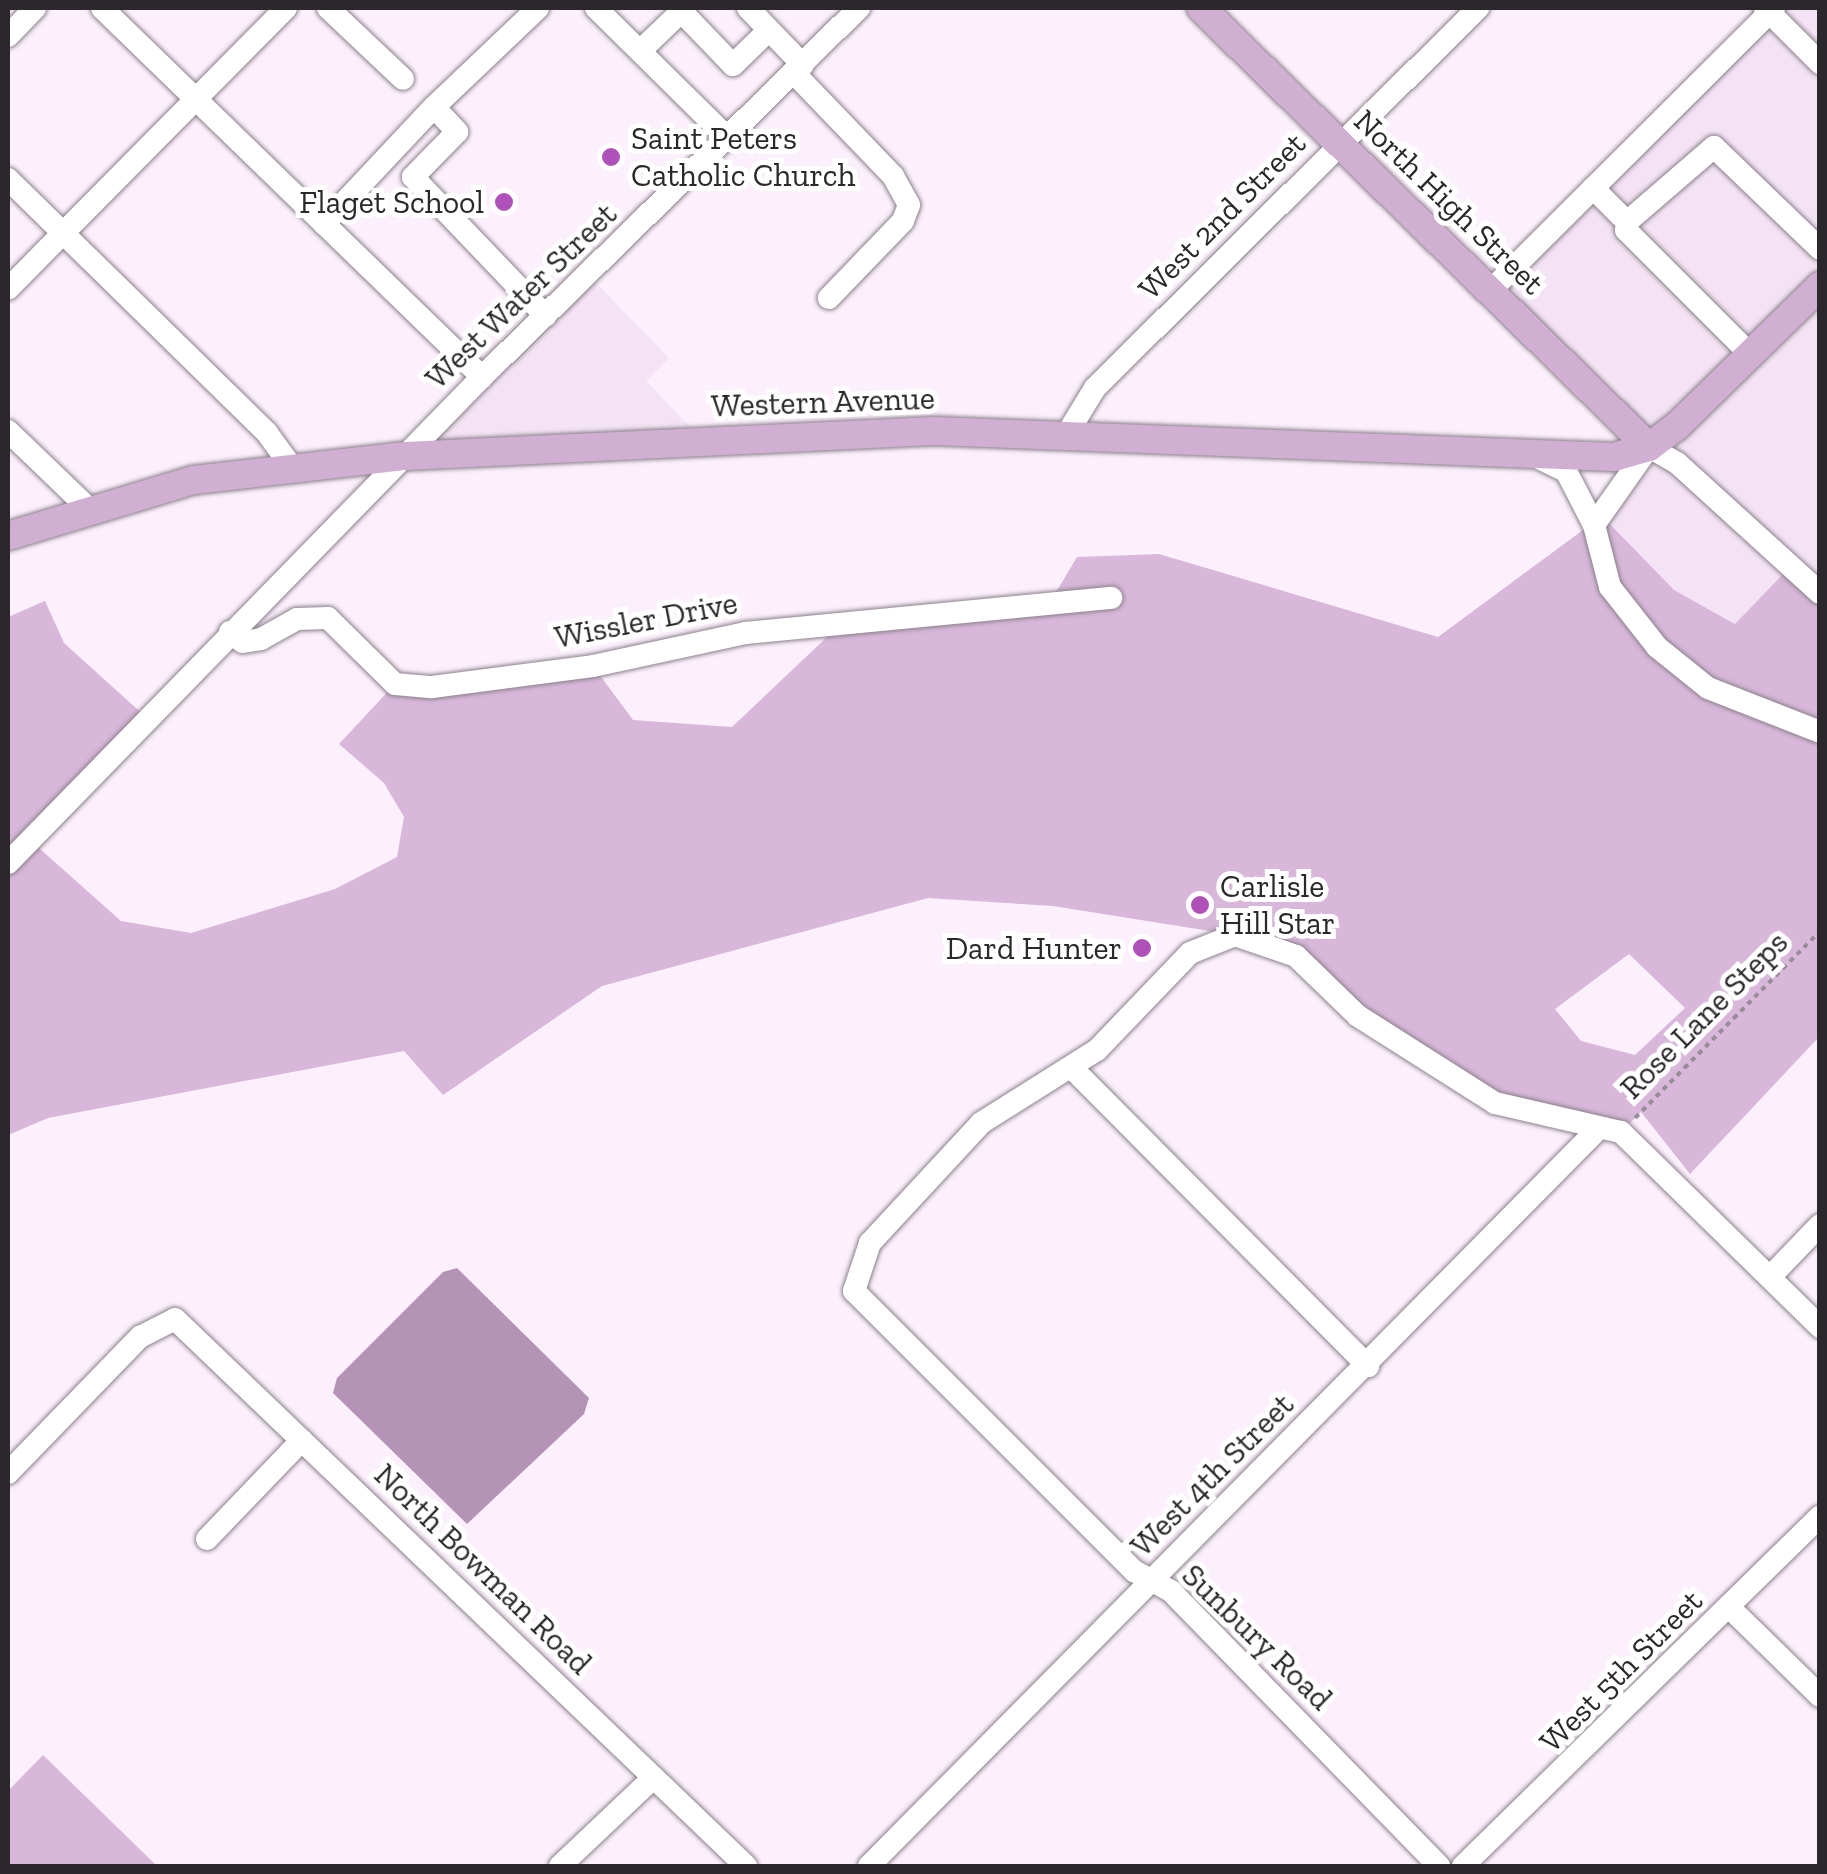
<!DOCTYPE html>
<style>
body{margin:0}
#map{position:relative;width:1827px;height:1874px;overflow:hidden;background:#fbf0fc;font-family:"Zilla Slab",serif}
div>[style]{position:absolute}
.built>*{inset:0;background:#f3e3f4}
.green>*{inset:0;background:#d8b7da}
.water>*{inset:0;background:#b593b7}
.path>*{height:4px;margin-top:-2px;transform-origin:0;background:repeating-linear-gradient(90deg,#968e96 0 5px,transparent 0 10px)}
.roads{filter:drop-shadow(0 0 2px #8b818b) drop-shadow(0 0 2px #8b818b)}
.minor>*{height:22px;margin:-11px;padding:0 11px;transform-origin:11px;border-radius:11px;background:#fff}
.major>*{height:28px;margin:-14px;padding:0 14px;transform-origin:14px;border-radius:14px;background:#d0afd3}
.dots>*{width:28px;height:28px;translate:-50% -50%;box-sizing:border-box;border:5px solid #fff;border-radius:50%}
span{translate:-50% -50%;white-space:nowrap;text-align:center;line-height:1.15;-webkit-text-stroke:10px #fff;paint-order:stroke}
.poi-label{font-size:32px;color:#2b272b}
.left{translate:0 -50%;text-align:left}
.right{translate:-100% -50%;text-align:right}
.street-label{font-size:32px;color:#2b272b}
.frame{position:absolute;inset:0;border:10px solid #2b272b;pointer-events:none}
</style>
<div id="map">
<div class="built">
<div style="clip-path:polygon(1774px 8px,1819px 8px,1819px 593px,1790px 567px,1736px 624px,1674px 590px,1602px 516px,1649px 446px,1490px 291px)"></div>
<div style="clip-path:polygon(594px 281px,669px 358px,646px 381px,695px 432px,431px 441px)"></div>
</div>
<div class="green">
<div style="clip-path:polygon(evenodd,1602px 516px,1674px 590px,1735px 624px,1790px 567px,1819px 593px,1819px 1037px,1690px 1174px,1641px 1112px,1621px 1132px,1474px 1091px,1315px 969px,1235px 935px,1053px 906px,928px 898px,602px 986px,443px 1095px,404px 1051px,48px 1118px,8px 1135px,8px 617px,45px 601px,64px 643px,147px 718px,30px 840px,121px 921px,191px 933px,335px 889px,397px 857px,404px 817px,384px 783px,339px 744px,395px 684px,593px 666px,633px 720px,732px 727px,844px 621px,1049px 604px,1077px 557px,1159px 554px,1438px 637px,1602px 516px,1629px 954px,1685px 1008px,1635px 1055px,1581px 1041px,1555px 1009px,1629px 954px)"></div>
<div style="clip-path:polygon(43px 1755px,157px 1866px,8px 1866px,8px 1791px)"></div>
</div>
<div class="water">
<div style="clip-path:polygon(457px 1268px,589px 1398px,584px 1414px,467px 1524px,333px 1393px,337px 1378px,443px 1272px)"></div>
</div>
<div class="path">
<div style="left:1635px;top:1118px;width:263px;rotate:-45.3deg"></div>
</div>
<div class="roads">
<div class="minor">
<div style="left:102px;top:8px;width:530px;rotate:44.16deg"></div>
<div style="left:286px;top:8px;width:317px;rotate:134.7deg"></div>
<div style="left:63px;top:233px;width:286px;rotate:44.4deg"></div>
<div style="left:267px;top:433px;width:41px;rotate:54deg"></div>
<div style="left:328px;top:8px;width:103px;rotate:43.4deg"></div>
<div style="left:538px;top:8px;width:144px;rotate:136.4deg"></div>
<div style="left:434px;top:107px;width:34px;rotate:47deg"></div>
<div style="left:457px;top:132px;width:63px;rotate:134.4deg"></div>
<div style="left:413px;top:177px;width:192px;rotate:46.3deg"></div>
<div style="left:596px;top:8px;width:187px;rotate:44.6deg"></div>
<div style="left:748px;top:8px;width:79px;rotate:46deg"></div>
<div style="left:1765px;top:8px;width:78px;rotate:45deg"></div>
<div style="left:681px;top:11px;width:75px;rotate:46.1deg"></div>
<div style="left:733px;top:65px;width:50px;rotate:-44.2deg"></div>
<div style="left:8px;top:36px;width:39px;rotate:-46deg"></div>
<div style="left:640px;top:51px;width:62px;rotate:-43.7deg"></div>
<div style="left:794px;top:73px;width:143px;rotate:46.1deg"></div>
<div style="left:893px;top:176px;width:33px;rotate:61deg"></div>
<div style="left:909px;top:205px;width:17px;rotate:111deg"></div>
<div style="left:903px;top:221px;width:107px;rotate:133.9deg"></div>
<div style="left:8px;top:179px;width:77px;rotate:44.5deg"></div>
<div style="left:63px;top:233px;width:78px;rotate:134.5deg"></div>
<div style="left:1593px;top:188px;width:48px;rotate:45deg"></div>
<div style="left:324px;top:224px;width:161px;rotate:-46.8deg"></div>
<div style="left:1490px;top:291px;width:401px;rotate:-44.9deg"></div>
<div style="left:1750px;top:354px;width:175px;rotate:-135deg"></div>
<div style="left:1626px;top:230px;width:8px;rotate:-83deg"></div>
<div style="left:1627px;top:222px;width:115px;rotate:-40.8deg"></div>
<div style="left:1714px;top:147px;width:147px;rotate:43.9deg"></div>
<div style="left:8px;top:431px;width:112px;rotate:43.9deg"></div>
<div style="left:1065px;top:437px;width:57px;rotate:-58.5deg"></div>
<div style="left:1095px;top:388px;width:540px;rotate:-44.77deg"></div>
<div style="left:1537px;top:457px;width:32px;rotate:26deg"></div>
<div style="left:1566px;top:471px;width:61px;rotate:62.6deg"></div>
<div style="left:1820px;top:593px;width:193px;rotate:-137.7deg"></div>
<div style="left:1677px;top:463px;width:32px;rotate:-150deg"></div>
<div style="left:1649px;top:447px;width:95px;rotate:125.2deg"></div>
<div style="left:1594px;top:525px;width:64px;rotate:75.5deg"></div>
<div style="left:1610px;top:587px;width:76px;rotate:51.9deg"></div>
<div style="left:1657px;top:647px;width:65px;rotate:38.8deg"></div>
<div style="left:1708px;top:688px;width:120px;rotate:21.4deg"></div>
<div style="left:230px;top:632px;width:16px;rotate:38deg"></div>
<div style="left:243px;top:642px;width:18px;rotate:-9deg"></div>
<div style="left:261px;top:639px;width:41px;rotate:-29.1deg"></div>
<div style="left:297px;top:619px;width:31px;rotate:-2deg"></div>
<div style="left:328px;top:618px;width:94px;rotate:44.6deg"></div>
<div style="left:395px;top:684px;width:37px;rotate:5deg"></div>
<div style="left:432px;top:687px;width:162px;rotate:-7.4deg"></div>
<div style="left:593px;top:666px;width:157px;rotate:-12.2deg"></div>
<div style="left:746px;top:633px;width:367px;rotate:-5.5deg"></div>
<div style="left:8px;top:863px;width:679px;rotate:-45.72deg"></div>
<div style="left:482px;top:377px;width:528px;rotate:-44.39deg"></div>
<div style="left:1073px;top:1069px;width:419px;rotate:45.2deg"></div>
<div style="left:1770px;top:1277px;width:72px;rotate:-46.1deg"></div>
<div style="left:8px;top:1473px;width:190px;rotate:-45.9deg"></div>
<div style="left:140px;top:1337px;width:39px;rotate:-27deg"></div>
<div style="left:175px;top:1319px;width:791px;rotate:43.77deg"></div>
<div style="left:207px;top:1539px;width:137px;rotate:-46.2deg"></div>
<div style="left:1730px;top:1608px;width:126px;rotate:44.4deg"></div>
<div style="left:560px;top:1866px;width:128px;rotate:-43.4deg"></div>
<div style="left:869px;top:1866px;width:1038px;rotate:-45.31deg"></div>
<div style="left:1439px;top:1866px;width:384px;rotate:-134.3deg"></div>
<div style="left:1171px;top:1591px;width:42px;rotate:-151.6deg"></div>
<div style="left:1134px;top:1571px;width:396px;rotate:-135deg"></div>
<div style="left:854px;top:1291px;width:51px;rotate:-71.6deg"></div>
<div style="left:870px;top:1243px;width:163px;rotate:-47.2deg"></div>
<div style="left:981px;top:1123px;width:137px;rotate:-32.2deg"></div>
<div style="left:1097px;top:1050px;width:134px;rotate:-46.2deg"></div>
<div style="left:1190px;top:953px;width:48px;rotate:-21.8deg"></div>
<div style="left:1235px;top:935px;width:65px;rotate:19deg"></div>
<div style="left:1296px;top:956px;width:86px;rotate:44.1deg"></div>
<div style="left:1358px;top:1016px;width:162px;rotate:32.4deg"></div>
<div style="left:1495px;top:1103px;width:129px;rotate:13deg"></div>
<div style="left:1621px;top:1132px;width:279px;rotate:44.4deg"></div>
<div style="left:1463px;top:1866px;width:499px;rotate:-44.4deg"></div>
</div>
<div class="major">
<div style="left:1201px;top:8px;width:627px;rotate:44.42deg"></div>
<div style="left:8px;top:536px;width:194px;rotate:-16.8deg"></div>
<div style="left:194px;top:480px;width:213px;rotate:-6.5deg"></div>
<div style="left:406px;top:456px;width:529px;rotate:-2.71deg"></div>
<div style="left:934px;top:431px;width:680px;rotate:2.19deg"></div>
<div style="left:1614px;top:457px;width:36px;rotate:-16deg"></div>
<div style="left:1649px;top:447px;width:34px;rotate:-37deg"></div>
<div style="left:1676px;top:427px;width:202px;rotate:-44.4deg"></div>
</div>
</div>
<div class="dots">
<div style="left:611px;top:157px;background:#b051ba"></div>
<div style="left:504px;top:202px;background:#b051ba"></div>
<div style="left:1200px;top:905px;background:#b051ba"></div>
<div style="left:1142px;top:948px;background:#b051ba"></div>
</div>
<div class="poi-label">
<span class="left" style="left:631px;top:157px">Saint Peters<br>Catholic Church</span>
<span class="right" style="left:484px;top:202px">Flaget School</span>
<span class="left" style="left:1220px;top:905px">Carlisle<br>Hill Star</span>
<span class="right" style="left:1122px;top:948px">Dard Hunter</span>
</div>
<div class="street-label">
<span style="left:1449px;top:202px;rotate:44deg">North High Street</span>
<span style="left:1222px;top:216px;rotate:-45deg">West 2nd Street</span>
<span style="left:521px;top:296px;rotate:-44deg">West Water Street</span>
<span style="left:823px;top:402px;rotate:-2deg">Western Avenue</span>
<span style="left:646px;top:620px;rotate:-11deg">Wissler Drive</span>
<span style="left:1704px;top:1015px;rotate:-45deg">Rose Lane Steps</span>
<span style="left:1212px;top:1475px;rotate:-45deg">West 4th Street</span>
<span style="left:483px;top:1569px;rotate:44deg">North Bowman Road</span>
<span style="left:1257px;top:1637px;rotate:44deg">Sunbury Road</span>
<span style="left:1621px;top:1671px;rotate:-45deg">West 5th Street</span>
</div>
<div class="frame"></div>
</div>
